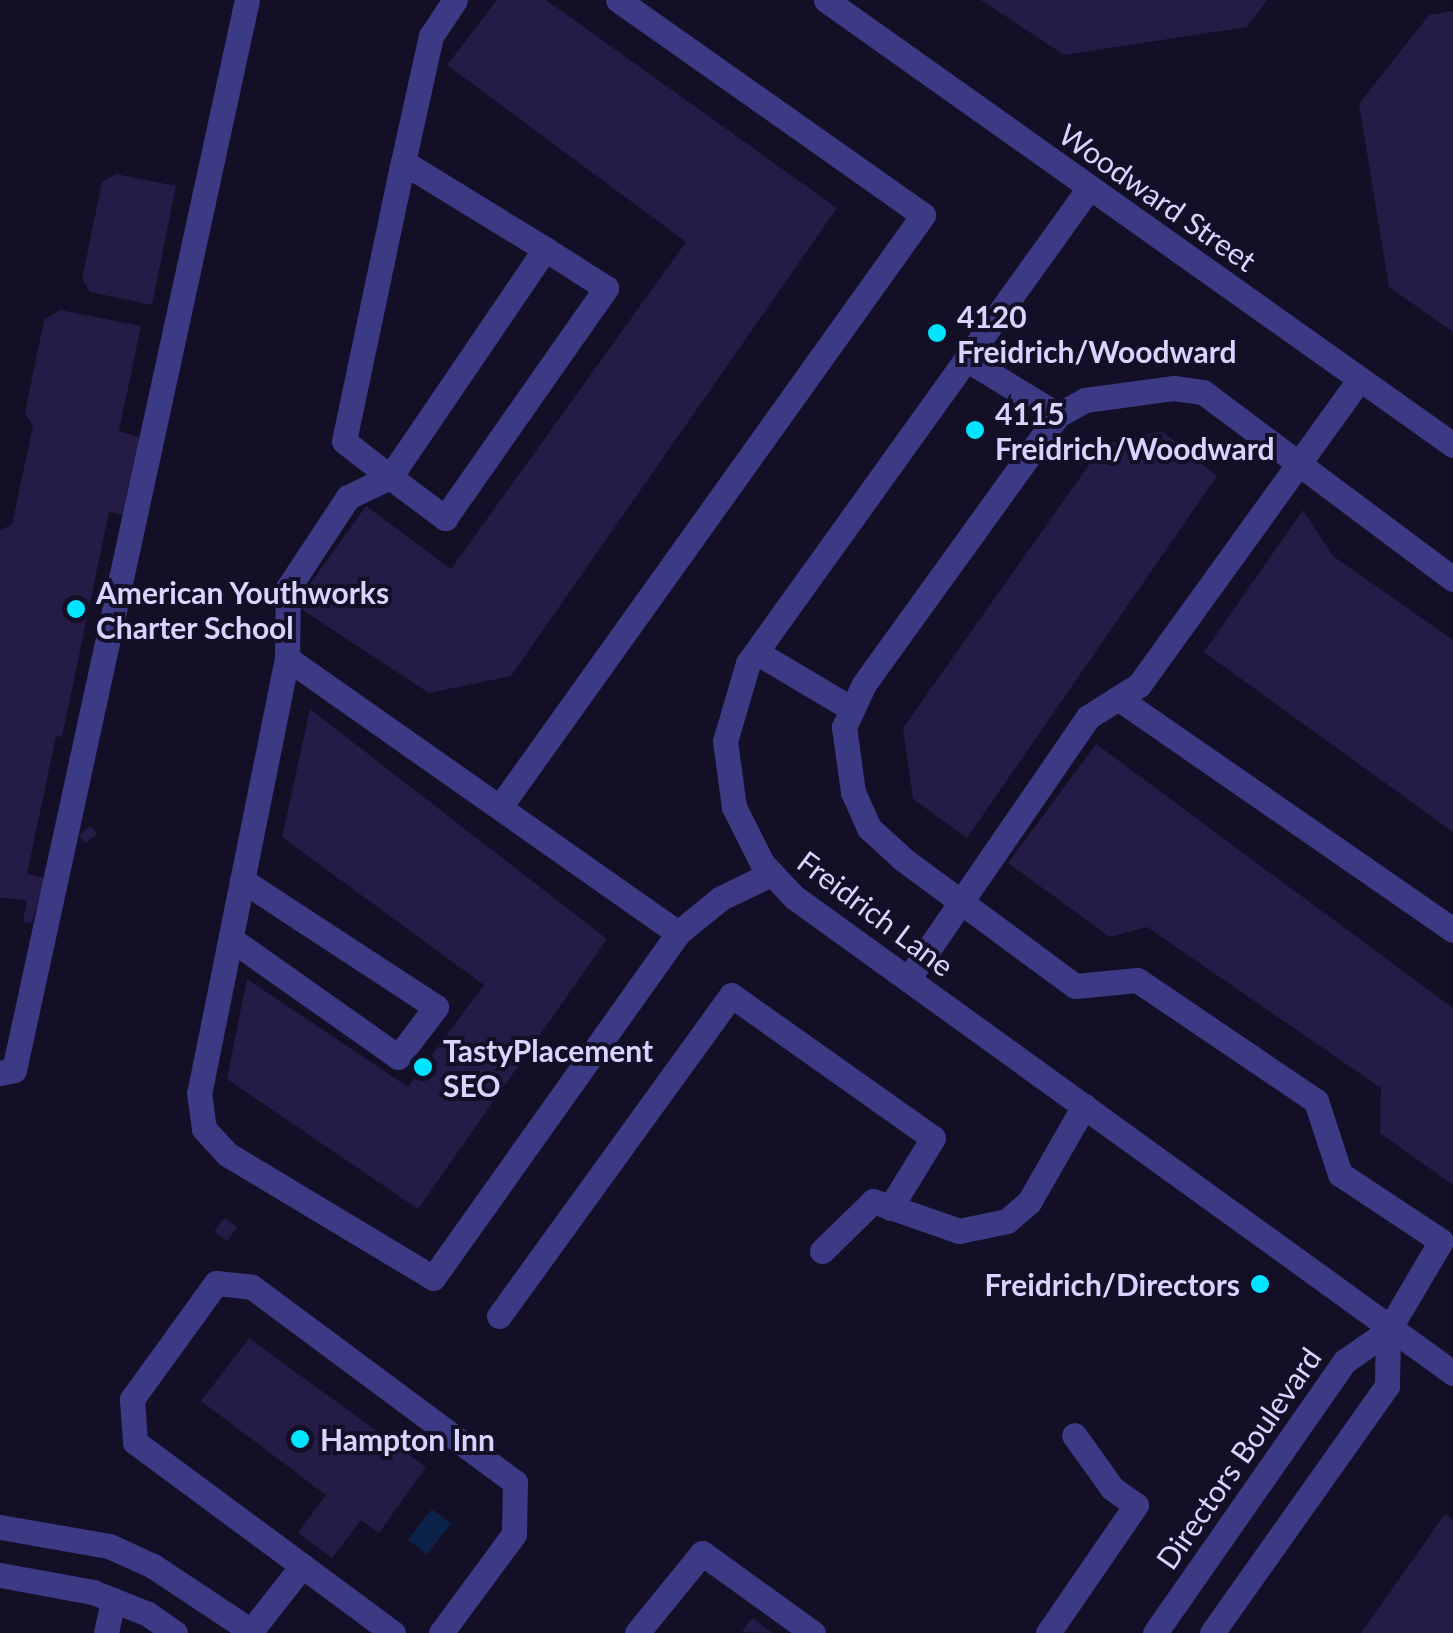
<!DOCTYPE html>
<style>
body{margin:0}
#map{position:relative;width:1453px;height:1633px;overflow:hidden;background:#130f26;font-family:Lato,sans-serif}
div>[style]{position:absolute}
.water>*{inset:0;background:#0c2248;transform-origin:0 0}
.building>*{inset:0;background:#241b47;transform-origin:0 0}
.minor>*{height:25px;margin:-12.5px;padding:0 12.5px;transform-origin:12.5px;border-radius:12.5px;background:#3d3a85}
.dots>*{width:28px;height:28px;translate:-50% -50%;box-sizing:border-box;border:5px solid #130f26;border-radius:50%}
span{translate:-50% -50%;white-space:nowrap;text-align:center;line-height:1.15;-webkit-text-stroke:8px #130f26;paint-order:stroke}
.street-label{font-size:30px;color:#d9d4ff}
.poi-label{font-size:30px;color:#d9d4ff;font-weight:700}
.left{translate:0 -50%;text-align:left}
.right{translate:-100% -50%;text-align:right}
</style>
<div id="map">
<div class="water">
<div style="left:432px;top:1509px;width:24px;height:39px;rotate:38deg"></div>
</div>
<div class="building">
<div style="clip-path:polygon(497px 0,546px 0,837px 208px,511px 676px,429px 693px,295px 605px,366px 506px,451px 569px,686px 242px,447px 65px)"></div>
<div style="clip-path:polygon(981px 0,1267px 0,1247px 27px,1064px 55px)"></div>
<div style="clip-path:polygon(1453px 11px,1453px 332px,1389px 287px,1359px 104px,1429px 15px)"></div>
<div style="clip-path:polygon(116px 174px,176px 186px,152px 305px,90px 292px,82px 279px,102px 182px)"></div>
<div style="clip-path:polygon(60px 310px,141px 326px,119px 431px,145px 439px,126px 515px,109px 512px,62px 737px,56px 736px,27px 874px,45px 878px,32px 923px,23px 922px,27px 900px,0 898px,0 531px,12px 524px,33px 426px,25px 413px,44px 320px)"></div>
<div style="clip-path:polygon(1162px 431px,1217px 476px,967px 838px,913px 799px,903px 728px,1103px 445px)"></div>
<div style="clip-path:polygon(1303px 510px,1333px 556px,1453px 640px,1453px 832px,1204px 652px)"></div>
<div style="clip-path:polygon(310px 709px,607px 939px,418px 1209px,227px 1079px,247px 979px,408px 1087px,484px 985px,282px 837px)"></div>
<div style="clip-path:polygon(1096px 744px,1453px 1008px,1453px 1185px,1380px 1133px,1381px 1088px,1147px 927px,1110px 937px,1008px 863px)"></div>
<div style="left:91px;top:826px;width:10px;height:15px;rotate:53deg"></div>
<div style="left:224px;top:1218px;width:16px;height:17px;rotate:35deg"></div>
<div style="clip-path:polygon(249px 1338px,426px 1467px,379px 1533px,361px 1520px,332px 1558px,298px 1533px,326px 1495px,201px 1401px)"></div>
<div style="clip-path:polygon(1445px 1514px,1453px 1520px,1453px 1633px,1361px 1633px)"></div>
<div style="clip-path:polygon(752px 1618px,773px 1633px,742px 1632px)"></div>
</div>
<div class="minor">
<div style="left:826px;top:0;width:769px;rotate:35.36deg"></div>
<div style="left:403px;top:162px;width:167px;rotate:31.5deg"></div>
<div style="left:545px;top:249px;width:276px;rotate:124.2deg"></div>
<div style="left:390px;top:477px;width:58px;rotate:-142deg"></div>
<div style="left:344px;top:441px;width:285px;rotate:-78.1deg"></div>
<div style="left:403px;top:162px;width:129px;rotate:-77.5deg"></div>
<div style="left:431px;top:36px;width:43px;rotate:-56.3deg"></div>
<div style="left:1089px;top:188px;width:585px;rotate:125.67deg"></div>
<div style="left:748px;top:663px;width:81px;rotate:106.4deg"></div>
<div style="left:725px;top:741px;width:67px;rotate:82.2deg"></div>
<div style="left:734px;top:807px;width:63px;rotate:63.4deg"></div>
<div style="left:762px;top:863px;width:47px;rotate:46.7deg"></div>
<div style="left:794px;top:897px;width:813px;rotate:35.84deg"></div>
<div style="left:966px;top:359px;width:108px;rotate:31.3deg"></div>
<div style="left:756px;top:652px;width:112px;rotate:30.7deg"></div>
<div style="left:287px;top:658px;width:70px;rotate:-89.2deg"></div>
<div style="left:288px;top:588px;width:109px;rotate:-56.6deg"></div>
<div style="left:348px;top:497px;width:47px;rotate:-25.5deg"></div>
<div style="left:390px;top:477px;width:69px;rotate:36.7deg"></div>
<div style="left:445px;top:518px;width:281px;rotate:-55deg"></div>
<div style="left:606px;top:288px;width:72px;rotate:-147.4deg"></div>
<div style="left:1118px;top:698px;width:407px;rotate:34.7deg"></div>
<div style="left:502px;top:804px;width:724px;rotate:-54.44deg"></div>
<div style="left:923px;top:215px;width:373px;rotate:-144.8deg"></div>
<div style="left:678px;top:933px;width:478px;rotate:-144.9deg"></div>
<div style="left:287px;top:658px;width:444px;rotate:101.4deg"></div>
<div style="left:199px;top:1093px;width:36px;rotate:82deg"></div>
<div style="left:204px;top:1129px;width:34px;rotate:47deg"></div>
<div style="left:227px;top:1154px;width:240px;rotate:31deg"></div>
<div style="left:433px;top:1278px;width:423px;rotate:-54.6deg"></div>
<div style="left:678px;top:933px;width:55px;rotate:-39.1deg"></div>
<div style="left:721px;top:898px;width:55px;rotate:-25.6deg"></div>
<div style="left:231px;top:939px;width:204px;rotate:35.2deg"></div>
<div style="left:398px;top:1057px;width:63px;rotate:-52.8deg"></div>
<div style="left:436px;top:1007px;width:232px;rotate:-146.8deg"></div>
<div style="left:908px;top:979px;width:318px;rotate:-55.5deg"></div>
<div style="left:1088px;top:717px;width:60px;rotate:-32.1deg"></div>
<div style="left:1139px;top:685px;width:377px;rotate:-54.2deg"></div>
<div style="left:0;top:1073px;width:14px;rotate:-12deg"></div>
<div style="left:14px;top:1070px;width:1095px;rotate:-77.72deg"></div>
<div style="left:822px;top:1251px;width:71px;rotate:-44.4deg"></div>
<div style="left:873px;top:1201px;width:91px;rotate:19.2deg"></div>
<div style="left:959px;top:1231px;width:49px;rotate:-11.8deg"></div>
<div style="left:1007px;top:1221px;width:29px;rotate:-41deg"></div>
<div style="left:1029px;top:1202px;width:111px;rotate:-60.2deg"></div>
<div style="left:499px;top:1316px;width:396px;rotate:-54.1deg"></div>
<div style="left:731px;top:995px;width:247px;rotate:35.3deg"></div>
<div style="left:933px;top:1138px;width:82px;rotate:121.6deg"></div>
<div style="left:0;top:1527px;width:111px;rotate:9.9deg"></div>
<div style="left:109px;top:1546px;width:48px;rotate:24.4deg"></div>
<div style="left:153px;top:1566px;width:121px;rotate:33.6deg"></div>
<div style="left:0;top:1575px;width:95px;rotate:10.4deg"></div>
<div style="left:93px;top:1592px;width:59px;rotate:21.8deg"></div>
<div style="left:148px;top:1614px;width:33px;rotate:35deg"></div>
<div style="left:251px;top:1631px;width:83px;rotate:-51.9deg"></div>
<div style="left:106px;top:1633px;width:34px;rotate:-78deg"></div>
<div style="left:393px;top:1633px;width:321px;rotate:-143.5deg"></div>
<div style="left:135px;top:1442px;width:43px;rotate:-94deg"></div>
<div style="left:132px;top:1399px;width:143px;rotate:-54.1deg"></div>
<div style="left:216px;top:1283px;width:36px;rotate:6deg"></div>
<div style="left:252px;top:1287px;width:327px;rotate:36.6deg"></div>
<div style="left:515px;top:1482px;width:52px;rotate:91.1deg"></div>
<div style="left:514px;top:1534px;width:123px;rotate:126.4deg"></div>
<div style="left:637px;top:1633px;width:103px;rotate:-50.9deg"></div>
<div style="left:702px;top:1553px;width:137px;rotate:35.8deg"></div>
<div style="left:1048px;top:1633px;width:155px;rotate:-55.5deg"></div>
<div style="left:1136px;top:1505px;width:29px;rotate:-145deg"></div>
<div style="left:1112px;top:1488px;width:65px;rotate:-125.6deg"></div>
<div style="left:1155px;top:1633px;width:332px;rotate:-55.1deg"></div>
<div style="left:1345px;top:1361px;width:52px;rotate:-34.9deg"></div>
<div style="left:1388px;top:1331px;width:104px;rotate:-59.5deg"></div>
<div style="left:1441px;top:1241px;width:121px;rotate:-146.4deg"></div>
<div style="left:1340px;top:1174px;width:77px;rotate:-108.2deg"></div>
<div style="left:1316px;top:1101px;width:216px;rotate:-145.9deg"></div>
<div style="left:1137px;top:980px;width:62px;rotate:174.5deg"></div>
<div style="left:1075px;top:986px;width:214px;rotate:-143.6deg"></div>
<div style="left:903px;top:859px;width:46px;rotate:-137.6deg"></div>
<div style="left:869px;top:828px;width:39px;rotate:-114deg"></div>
<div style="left:853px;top:792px;width:66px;rotate:-97.9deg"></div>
<div style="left:844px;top:727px;width:47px;rotate:-65.1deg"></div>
<div style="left:864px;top:684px;width:332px;rotate:-54.2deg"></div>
<div style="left:1058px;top:415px;width:31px;rotate:-29deg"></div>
<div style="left:1085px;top:400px;width:90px;rotate:-7.7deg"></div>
<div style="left:1174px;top:388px;width:29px;rotate:8deg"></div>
<div style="left:1203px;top:392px;width:312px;rotate:36.8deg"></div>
<div style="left:1212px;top:1633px;width:303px;rotate:-54.7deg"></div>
<div style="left:1387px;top:1386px;width:55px;rotate:-89deg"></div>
</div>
<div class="dots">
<div style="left:937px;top:333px;background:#00e5ff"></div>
<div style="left:975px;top:430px;background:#00e5ff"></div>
<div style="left:76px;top:609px;background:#00e5ff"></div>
<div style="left:423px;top:1067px;background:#00e5ff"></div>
<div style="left:1260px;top:1284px;background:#00e5ff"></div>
<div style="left:300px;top:1439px;background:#00e5ff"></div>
</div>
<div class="street-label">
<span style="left:1158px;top:197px;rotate:35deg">Woodward Street</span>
<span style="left:876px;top:913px;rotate:37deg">Freidrich Lane</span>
<span style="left:1238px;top:1458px;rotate:-55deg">Directors Boulevard</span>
</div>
<div class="poi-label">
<span class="left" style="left:957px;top:333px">4120<br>Freidrich/Woodward</span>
<span class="left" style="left:995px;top:430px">4115<br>Freidrich/Woodward</span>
<span class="left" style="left:96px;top:609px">American Youthworks<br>Charter School</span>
<span class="left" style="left:443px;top:1067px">TastyPlacement<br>SEO</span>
<span class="right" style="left:1240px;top:1284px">Freidrich/Directors</span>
<span class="left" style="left:320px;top:1439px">Hampton Inn</span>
</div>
</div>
